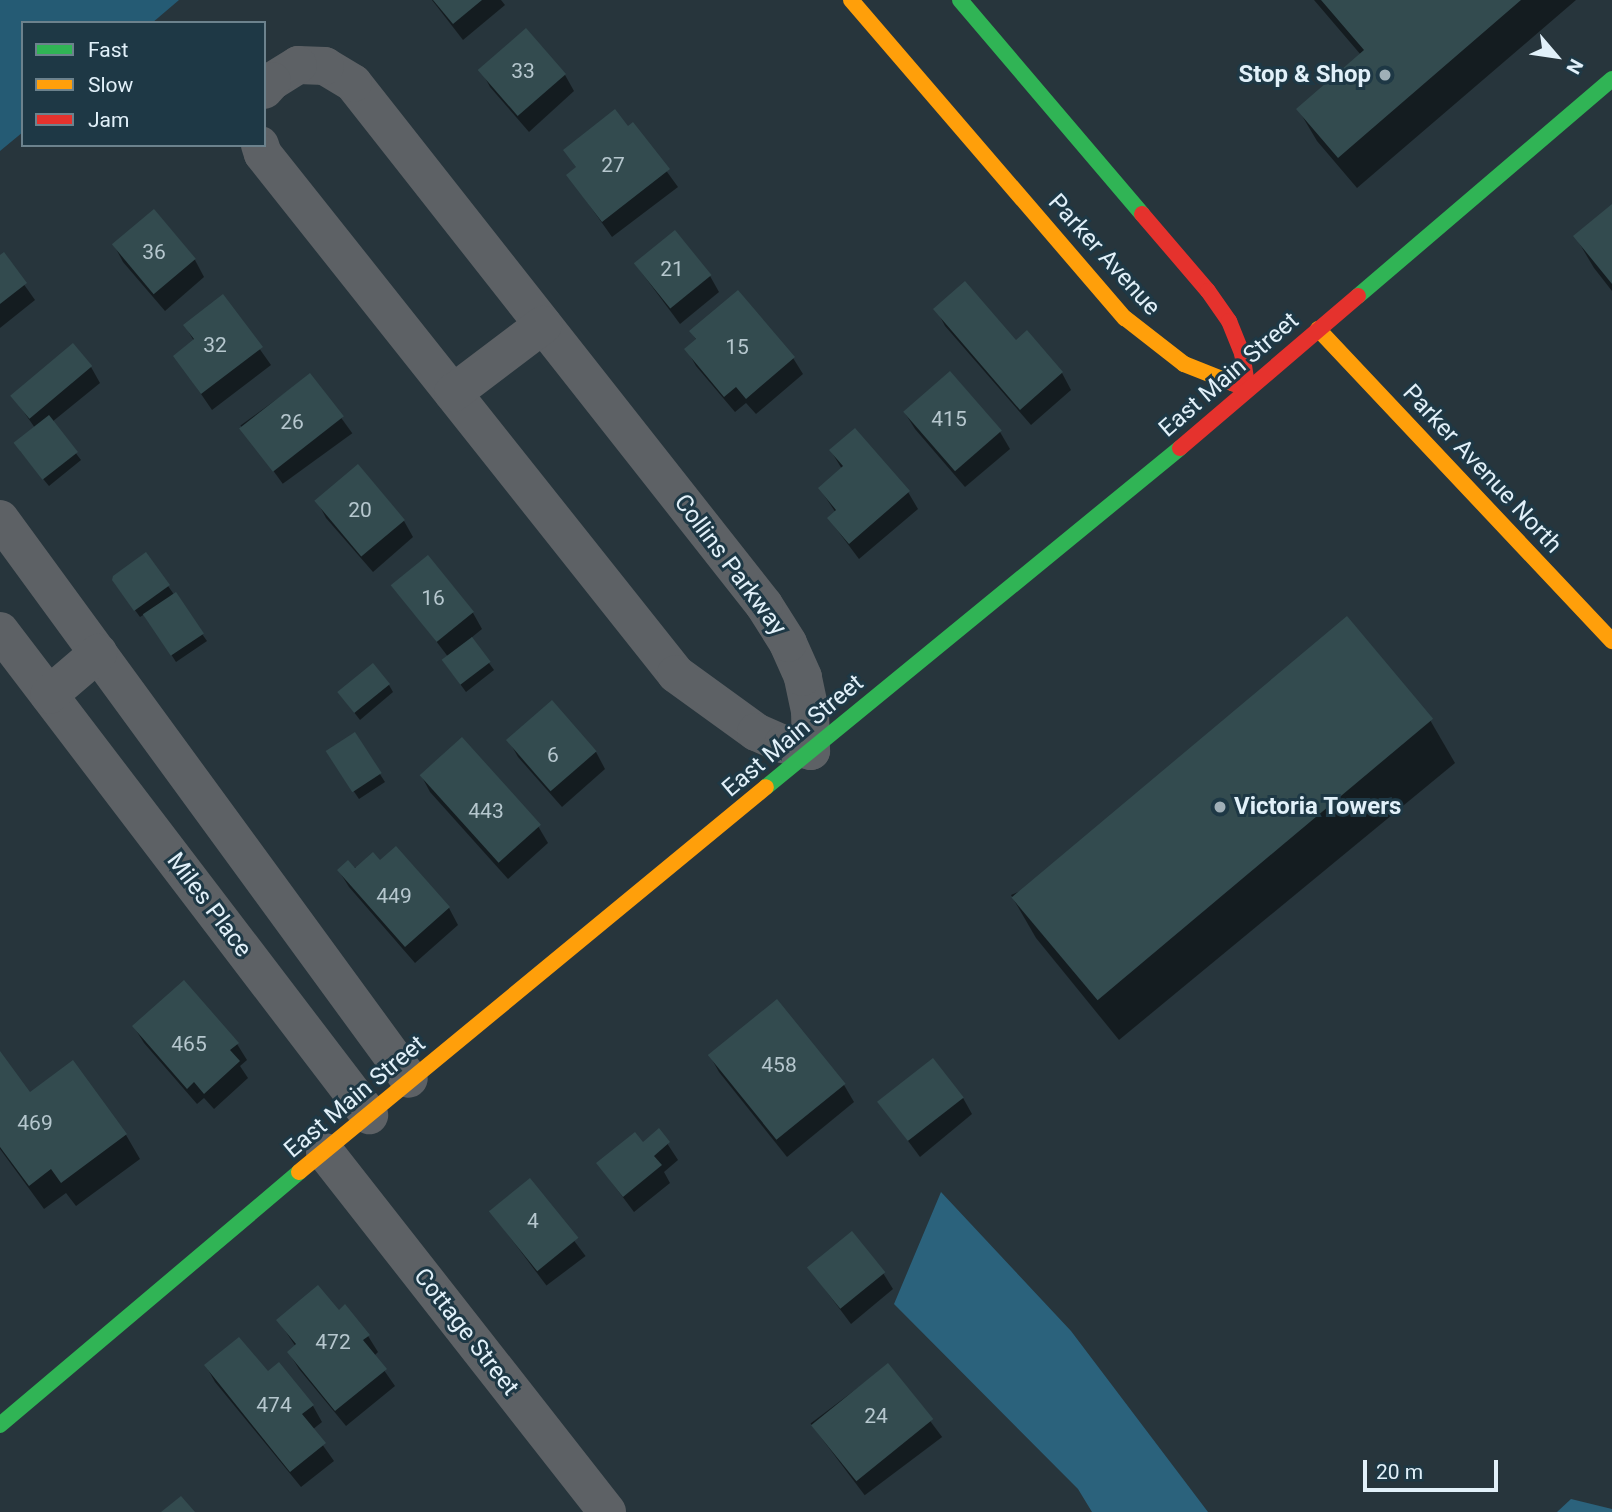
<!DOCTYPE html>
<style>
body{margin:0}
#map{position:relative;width:1612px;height:1512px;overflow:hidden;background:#27353c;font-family:Roboto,sans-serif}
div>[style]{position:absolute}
.green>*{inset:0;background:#255b74}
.forest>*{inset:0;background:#2b627c}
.shadow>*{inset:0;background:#0007;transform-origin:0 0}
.building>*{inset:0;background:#334b4f;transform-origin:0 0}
.street>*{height:38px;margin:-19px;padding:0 19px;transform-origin:19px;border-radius:19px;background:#5d6165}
.fast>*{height:16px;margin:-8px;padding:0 8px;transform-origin:8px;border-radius:8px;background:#30b455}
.slow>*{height:16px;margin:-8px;padding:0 8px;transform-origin:8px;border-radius:8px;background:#ff9f0a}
.jam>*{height:16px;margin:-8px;padding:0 8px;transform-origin:8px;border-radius:8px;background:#e5322d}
.dots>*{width:19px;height:19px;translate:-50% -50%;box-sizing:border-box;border:4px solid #1e3845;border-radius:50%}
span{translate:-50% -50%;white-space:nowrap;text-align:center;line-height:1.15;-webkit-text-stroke:6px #1e3845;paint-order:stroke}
.number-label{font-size:21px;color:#b6c7ce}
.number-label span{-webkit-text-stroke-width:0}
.poi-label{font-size:24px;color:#e1f0f9;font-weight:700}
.right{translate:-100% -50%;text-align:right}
.left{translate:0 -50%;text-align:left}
.street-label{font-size:24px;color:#e1f0f9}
.legend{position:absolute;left:21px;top:21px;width:245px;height:126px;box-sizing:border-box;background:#1e3845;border:2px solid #6c828d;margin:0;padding:9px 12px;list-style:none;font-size:21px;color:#e1f0f9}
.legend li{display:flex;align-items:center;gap:14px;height:35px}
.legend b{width:35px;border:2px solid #6c828d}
.north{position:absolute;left:1521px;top:21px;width:70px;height:70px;-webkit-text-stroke:5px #1e3845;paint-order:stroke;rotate:119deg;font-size:19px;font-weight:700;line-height:28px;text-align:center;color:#e1f0f9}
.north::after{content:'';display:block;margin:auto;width:24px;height:32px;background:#e1f0f9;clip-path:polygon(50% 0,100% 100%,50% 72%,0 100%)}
.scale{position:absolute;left:1363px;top:1460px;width:135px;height:32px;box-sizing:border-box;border:4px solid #e1f0f9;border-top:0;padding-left:9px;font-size:21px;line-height:24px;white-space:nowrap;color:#e1f0f9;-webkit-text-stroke:5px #1e3845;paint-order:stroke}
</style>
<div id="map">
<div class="green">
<div style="clip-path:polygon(0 0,179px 0,152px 23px,23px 23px,23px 132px,0 151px)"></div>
</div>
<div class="forest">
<div style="clip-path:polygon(941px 1192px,1071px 1331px,1208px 1512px,1092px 1512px,1078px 1489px,894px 1304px)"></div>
<div style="clip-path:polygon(1571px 1499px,1612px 1509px,1612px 1512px,1557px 1512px)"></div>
</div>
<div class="shadow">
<div style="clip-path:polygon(432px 0,501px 0,505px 5px,463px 40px)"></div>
<div style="clip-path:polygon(1314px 0,1576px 0,1357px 188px,1317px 141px,1298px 109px,1361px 55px)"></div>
<div style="clip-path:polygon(526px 31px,565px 75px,574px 91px,529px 132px,490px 87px,481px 70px)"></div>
<div style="clip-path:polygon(633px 125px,678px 187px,612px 237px,568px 175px,577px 168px,566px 150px)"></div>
<div style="clip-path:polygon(1612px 206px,1612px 291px,1594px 268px,1575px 236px)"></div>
<div style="clip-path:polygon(154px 211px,195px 260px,204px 277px,165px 311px,123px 262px,114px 245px)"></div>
<div style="clip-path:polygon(3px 255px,35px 300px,0 328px,0 257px)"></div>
<div style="clip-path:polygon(636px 265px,710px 276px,719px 292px,680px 324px)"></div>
<div style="clip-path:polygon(223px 297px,271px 365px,212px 410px,175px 356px,194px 341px,185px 326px)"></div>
<div style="clip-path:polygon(936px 309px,1015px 343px,1027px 333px,1062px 373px,1071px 390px,1031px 425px,945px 326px)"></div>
<div style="clip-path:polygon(691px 332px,793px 358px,803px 374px,756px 414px,746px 403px,735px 412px,696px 366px,687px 350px,697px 341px)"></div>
<div style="clip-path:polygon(91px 367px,100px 383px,52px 422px,81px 460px,49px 486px,20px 451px,35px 428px,12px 395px)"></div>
<div style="left:310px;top:375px;width:72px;height:86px;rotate:54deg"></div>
<div style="clip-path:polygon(905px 413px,1000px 432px,1010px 449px,965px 487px,915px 429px)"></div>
<div style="clip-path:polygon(831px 451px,908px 492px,918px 509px,859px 559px,829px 519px,836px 513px,820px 489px,842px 469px)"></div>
<div style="clip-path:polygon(317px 501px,404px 521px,413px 537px,373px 572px,326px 518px)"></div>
<div style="clip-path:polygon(168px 586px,207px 641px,176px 662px,145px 614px,140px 617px,119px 588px)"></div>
<div style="clip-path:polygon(394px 586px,473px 613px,482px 629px,471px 638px,494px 670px,466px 692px,444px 662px,449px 658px)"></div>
<div style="clip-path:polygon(389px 685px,393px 692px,360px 720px,340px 694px)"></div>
<div style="clip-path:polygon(1430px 720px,1455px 763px,1119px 1040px,1036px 938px,1011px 895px)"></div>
<div style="clip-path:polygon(354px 734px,385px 782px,359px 799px,332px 759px)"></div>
<div style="clip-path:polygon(509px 741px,596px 752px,605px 769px,562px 807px,518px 757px)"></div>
<div style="clip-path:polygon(421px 775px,538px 826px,548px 843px,508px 879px,430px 792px)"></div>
<div style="clip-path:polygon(396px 848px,449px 908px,458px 925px,415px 963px,349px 887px,339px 871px,380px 862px)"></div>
<div style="clip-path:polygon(134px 1027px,237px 1044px,247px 1060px,240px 1066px,248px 1078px,214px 1109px,204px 1098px,197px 1104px,144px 1043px)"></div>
<div style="clip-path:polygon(0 1054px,30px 1094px,126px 1135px,140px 1159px,76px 1206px,66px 1193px,44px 1209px,0 1149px)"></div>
<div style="clip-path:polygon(710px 1056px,844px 1085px,854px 1102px,787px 1157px,719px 1072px)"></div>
<div style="clip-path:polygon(963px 1098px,972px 1114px,920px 1157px,880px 1103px)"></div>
<div style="clip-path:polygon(659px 1131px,678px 1160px,664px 1172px,670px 1183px,634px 1212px,598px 1164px,642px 1144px)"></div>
<div style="left:529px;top:1181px;width:94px;height:49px;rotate:53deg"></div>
<div style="clip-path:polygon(809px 1268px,883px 1273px,893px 1289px,851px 1324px)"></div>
<div style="clip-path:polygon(338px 1312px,368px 1336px,378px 1352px,374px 1356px,395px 1386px,346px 1426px,299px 1369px,289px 1353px,296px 1347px,278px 1320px)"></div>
<div style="left:888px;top:1365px;width:90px;height:97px;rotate:53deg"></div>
<div style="clip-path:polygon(206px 1366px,267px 1374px,313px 1406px,322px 1422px,312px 1430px,334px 1461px,301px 1487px,215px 1382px)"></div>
</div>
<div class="building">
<div style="clip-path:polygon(433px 0,482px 0,453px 24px)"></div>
<div style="clip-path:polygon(1321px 0,1521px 0,1338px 158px,1296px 109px,1364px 50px)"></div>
<div style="left:526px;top:28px;width:61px;height:64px;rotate:49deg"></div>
<div style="clip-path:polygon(615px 109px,628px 126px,633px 122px,670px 169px,602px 222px,566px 175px,576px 167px,563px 150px)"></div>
<div style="clip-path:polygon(1612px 204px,1612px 284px,1573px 236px)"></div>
<div style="left:154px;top:209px;width:65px;height:55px;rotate:50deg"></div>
<div style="left:675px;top:230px;width:58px;height:53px;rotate:51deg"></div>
<div style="clip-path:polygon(4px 252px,27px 283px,0 304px,0 255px)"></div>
<div style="clip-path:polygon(965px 281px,1016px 340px,1027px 330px,1063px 372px,1020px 410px,933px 309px)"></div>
<div style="clip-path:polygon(738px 290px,795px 357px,746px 399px,736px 387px,724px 397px,684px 349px,696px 339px,689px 331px)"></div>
<div style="clip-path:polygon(223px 294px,263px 347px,201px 394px,173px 356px,194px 339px,183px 325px)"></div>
<div style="left:73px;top:343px;width:30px;height:82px;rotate:50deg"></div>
<div style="left:950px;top:371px;width:79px;height:62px;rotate:49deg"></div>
<div style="left:310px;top:373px;width:55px;height:90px;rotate:52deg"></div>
<div style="left:49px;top:415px;width:47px;height:45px;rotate:52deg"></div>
<div style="clip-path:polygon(855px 428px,910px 491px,849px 544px,827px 518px,836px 510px,818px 488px,843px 466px,829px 450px)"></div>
<div style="left:358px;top:464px;width:73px;height:57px;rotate:50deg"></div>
<div style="clip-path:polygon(146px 552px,170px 585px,134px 611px,112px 580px,113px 576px)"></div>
<div style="left:428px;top:555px;width:73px;height:48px;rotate:51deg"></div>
<div style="left:176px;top:592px;width:50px;height:40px;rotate:56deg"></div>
<div style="left:1347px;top:616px;width:134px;height:438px;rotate:50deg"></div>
<div style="left:472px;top:637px;width:31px;height:38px;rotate:53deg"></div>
<div style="left:373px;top:663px;width:27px;height:46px;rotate:51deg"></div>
<div style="left:552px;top:700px;width:68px;height:61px;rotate:49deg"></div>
<div style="left:355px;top:732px;width:49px;height:35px;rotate:57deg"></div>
<div style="left:462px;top:737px;width:118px;height:57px;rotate:48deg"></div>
<div style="clip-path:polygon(396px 846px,450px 907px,405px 947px,337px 870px,348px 860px,355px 868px,373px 852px,380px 860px)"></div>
<div style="clip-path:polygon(184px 980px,239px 1043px,230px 1050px,240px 1061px,204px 1094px,194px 1082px,187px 1089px,132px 1026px)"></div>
<div style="left:777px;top:999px;width:109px;height:89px;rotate:51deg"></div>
<div style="clip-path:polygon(0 1051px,30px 1092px,73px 1060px,127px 1134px,61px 1183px,51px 1169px,29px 1186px,0 1147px)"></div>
<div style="left:933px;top:1058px;width:50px;height:71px;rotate:52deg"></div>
<div style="clip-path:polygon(659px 1128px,670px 1142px,654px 1156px,662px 1165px,623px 1197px,596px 1163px,635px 1132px,643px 1142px)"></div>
<div style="left:530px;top:1178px;width:77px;height:53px;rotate:51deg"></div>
<div style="left:852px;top:1231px;width:53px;height:58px;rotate:51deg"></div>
<div style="clip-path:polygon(318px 1285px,339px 1310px,345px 1304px,370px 1335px,363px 1340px,387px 1369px,335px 1411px,287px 1352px,296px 1344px,276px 1320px)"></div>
<div style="clip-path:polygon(239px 1337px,268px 1371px,279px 1362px,314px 1405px,302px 1414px,326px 1443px,290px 1472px,204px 1365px)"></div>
<div style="left:888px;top:1363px;width:72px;height:99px;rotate:51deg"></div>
<div style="clip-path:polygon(181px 1496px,195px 1512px,161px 1512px)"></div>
</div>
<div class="street">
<div style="left:260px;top:145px;width:9px;rotate:72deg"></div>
<div style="left:263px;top:154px;width:664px;rotate:51.54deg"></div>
<div style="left:676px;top:674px;width:99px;rotate:35.9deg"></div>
<div style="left:756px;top:732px;width:30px;rotate:24deg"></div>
<div style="left:783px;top:744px;width:29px;rotate:14deg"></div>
<div style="left:811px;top:751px;width:40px;rotate:-91.4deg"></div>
<div style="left:810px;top:711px;width:35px;rotate:-102deg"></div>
<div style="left:803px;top:677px;width:37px;rotate:-114deg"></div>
<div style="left:788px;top:643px;width:45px;rotate:-122.3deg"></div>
<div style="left:764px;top:605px;width:664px;rotate:-128.22deg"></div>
<div style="left:353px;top:83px;width:33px;rotate:-149deg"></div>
<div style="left:325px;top:66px;width:27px;rotate:-178deg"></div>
<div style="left:298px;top:65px;width:31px;rotate:148deg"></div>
<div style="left:272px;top:81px;width:12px;rotate:132deg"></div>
<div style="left:453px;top:393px;width:113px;rotate:-37.1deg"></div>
<div style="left:0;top:519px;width:693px;rotate:53.86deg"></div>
<div style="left:0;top:631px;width:609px;rotate:52.68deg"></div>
<div style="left:49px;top:695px;width:65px;rotate:-40.6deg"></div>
<div style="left:325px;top:1152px;width:457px;rotate:51.9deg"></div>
</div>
<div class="fast">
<div style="left:960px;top:0;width:281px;rotate:49.6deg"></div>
<div style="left:1358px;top:296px;width:334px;rotate:-40.5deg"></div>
<div style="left:766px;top:787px;width:535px;rotate:-39.31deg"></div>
<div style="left:0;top:1425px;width:392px;rotate:-40.2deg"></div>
</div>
<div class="slow">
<div style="left:851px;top:0;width:420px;rotate:49.3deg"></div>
<div style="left:1125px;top:318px;width:75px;rotate:37.9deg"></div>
<div style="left:1184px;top:364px;width:52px;rotate:21.6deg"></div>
<div style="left:1318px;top:329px;width:429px;rotate:46.7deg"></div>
<div style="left:299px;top:1172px;width:605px;rotate:-39.5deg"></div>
</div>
<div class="jam">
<div style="left:1142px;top:214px;width:101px;rotate:49.4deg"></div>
<div style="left:1208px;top:291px;width:37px;rotate:55deg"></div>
<div style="left:1229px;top:321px;width:35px;rotate:68deg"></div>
<div style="left:1242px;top:353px;width:36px;rotate:81deg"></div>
<div style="left:1248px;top:389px;width:17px;rotate:-159deg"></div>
<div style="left:1180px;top:448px;width:234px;rotate:-40.5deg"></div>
</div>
<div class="dots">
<div style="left:1385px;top:75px;background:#a0afb7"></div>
<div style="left:1220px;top:807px;background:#a0afb7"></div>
</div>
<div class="number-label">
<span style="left:523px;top:71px">33</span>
<span style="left:613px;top:165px">27</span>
<span style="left:154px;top:252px">36</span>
<span style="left:672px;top:269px">21</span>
<span style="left:215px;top:345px">32</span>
<span style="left:737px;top:347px">15</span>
<span style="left:949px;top:419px">415</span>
<span style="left:292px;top:422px">26</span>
<span style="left:360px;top:510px">20</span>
<span style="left:433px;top:598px">16</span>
<span style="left:553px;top:755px">6</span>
<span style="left:486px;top:811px">443</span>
<span style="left:394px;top:896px">449</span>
<span style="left:189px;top:1044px">465</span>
<span style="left:779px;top:1065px">458</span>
<span style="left:35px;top:1123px">469</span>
<span style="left:533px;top:1221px">4</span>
<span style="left:333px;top:1342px">472</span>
<span style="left:274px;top:1405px">474</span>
<span style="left:876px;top:1416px">24</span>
</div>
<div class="poi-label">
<span class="right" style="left:1371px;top:75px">Stop &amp; Shop</span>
<span class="left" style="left:1234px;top:807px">Victoria Towers</span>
</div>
<div class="street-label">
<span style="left:1104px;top:255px;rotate:48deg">Parker Avenue</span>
<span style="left:1229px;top:375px;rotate:-41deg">East Main Street</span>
<span style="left:1482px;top:469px;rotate:47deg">Parker Avenue North</span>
<span style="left:730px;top:565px;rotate:53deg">Collins Parkway</span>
<span style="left:793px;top:736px;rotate:-40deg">East Main Street</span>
<span style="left:209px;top:905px;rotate:53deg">Miles Place</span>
<span style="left:355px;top:1097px;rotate:-40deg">East Main Street</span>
<span style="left:466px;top:1332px;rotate:52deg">Cottage Street</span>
</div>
<ul class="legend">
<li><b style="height:9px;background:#30b455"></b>Fast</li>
<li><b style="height:9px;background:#ff9f0a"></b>Slow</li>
<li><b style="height:9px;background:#e5322d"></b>Jam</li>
</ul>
<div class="north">N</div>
<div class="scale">20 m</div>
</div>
